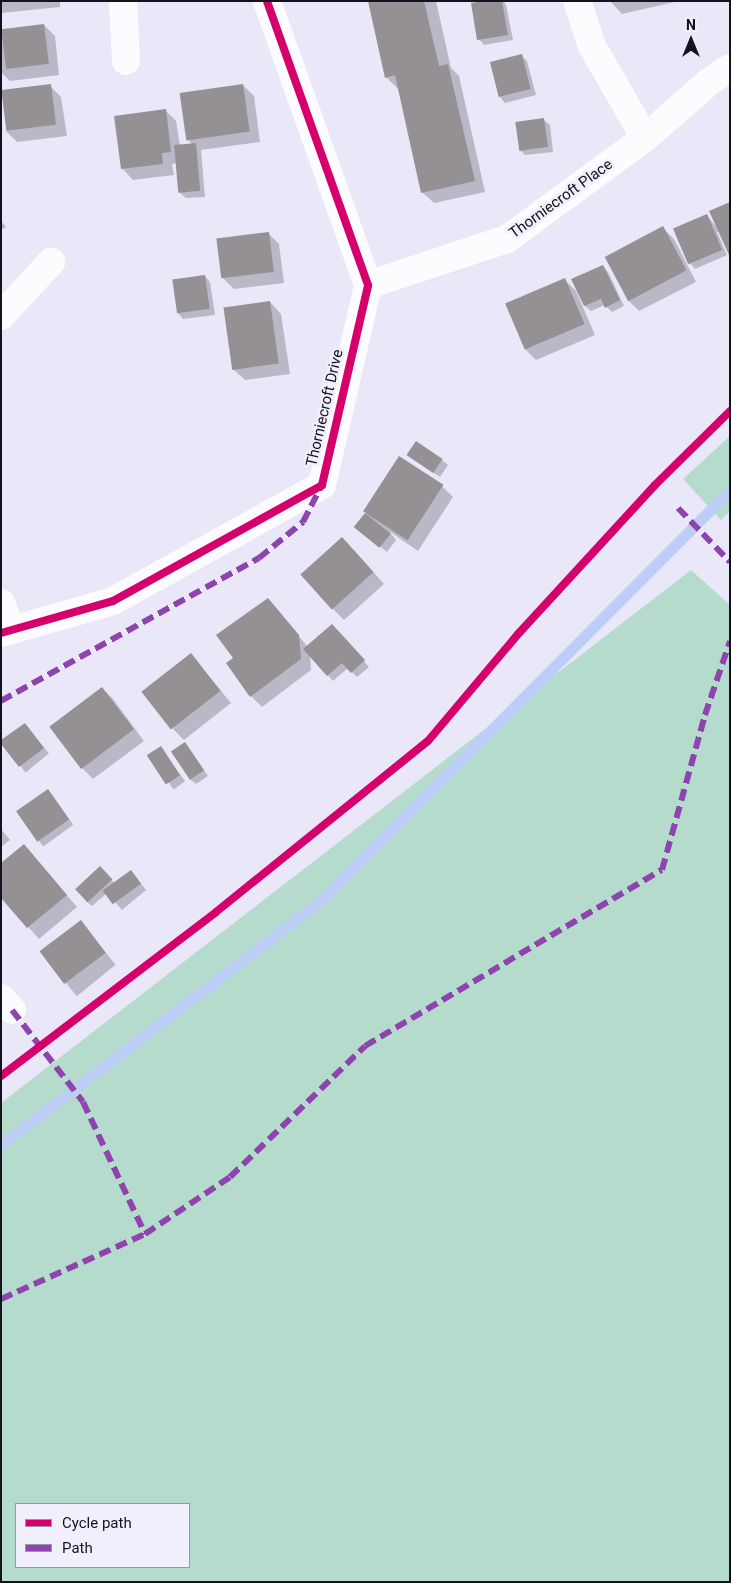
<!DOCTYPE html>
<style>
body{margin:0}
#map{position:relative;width:731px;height:1583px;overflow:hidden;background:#e9e7f8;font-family:Roboto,sans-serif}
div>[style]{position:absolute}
.green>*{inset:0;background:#b5dbcd}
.shadow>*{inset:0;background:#0003;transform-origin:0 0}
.stream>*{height:11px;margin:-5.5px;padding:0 5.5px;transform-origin:5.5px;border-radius:5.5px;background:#bccef5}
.building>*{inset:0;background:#959094;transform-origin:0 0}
.street>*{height:28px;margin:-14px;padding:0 14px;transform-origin:14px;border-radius:14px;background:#fcfbfe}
.quiet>*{height:6px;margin-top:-3px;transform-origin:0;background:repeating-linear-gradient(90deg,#8e44ad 0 12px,transparent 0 18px)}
.cycleway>*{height:8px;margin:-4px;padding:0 4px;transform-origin:4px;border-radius:4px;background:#d6006c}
span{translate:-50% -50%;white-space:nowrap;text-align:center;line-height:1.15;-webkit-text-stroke:5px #f1effc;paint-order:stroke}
.street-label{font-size:15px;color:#14131d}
.frame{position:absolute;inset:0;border:2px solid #14131d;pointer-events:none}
.legend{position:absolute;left:15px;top:1503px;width:175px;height:65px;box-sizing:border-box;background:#f1effc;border:1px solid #9997a3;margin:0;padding:6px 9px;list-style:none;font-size:15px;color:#14131d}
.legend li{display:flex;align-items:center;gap:10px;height:25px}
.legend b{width:25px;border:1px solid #9997a3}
.north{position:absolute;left:666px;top:15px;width:50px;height:50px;-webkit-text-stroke:4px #f1effc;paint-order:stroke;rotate:0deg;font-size:14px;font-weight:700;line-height:20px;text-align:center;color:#14131d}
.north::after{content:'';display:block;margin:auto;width:18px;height:22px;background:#14131d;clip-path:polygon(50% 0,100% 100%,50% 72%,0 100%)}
</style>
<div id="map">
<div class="green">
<div style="clip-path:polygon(730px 436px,730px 511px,721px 520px,683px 479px)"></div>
<div style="clip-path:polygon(evenodd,691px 570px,730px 605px,730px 1582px,1px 1582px,1px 1103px,691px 570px,16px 1504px,189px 1504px,189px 1567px,16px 1567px,16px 1504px)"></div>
</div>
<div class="shadow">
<div style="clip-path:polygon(1px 1px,60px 1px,60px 7px,1px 13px)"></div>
<div style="clip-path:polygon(369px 1px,436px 1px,451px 68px,459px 76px,485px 192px,434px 203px,422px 192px,400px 91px,386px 77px)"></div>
<div style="clip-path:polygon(489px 1px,503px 1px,506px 5px,513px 40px,484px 45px,479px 39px)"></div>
<div style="clip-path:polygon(610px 1px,679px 1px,622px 14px)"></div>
<div style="clip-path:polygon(44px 25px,55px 36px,59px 75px,10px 81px,1px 72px,1px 31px)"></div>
<div style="clip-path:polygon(522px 56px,527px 61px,536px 95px,505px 103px,500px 97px)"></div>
<div style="clip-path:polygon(243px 85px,254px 96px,260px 142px,201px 150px,205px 197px,186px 198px,180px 193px,177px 163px,172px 164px,174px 175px,133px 180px,122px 168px,165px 110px,176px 121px,180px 146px,193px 145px,188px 140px)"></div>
<div style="clip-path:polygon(50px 86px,61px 97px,67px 136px,17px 142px,6px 131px)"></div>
<div style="clip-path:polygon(544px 120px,550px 125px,553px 152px,525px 155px,520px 150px)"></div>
<div style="clip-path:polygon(707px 215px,719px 231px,717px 232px,727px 255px,695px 269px,690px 263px)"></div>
<div style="clip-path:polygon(1px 221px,6px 227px,1px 230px)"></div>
<div style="clip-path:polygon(663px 228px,674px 239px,696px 282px,639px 311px,628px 300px,606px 257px)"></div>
<div style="clip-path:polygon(268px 233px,279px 244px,284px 283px,234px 289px,223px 278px)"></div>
<div style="clip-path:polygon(603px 266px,608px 272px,624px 306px,612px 312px,605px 305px,591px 311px,585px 306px,573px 279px)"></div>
<div style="clip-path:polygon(205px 276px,210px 282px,215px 315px,183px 319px,178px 313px)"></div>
<div style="clip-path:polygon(565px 280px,576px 291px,595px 335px,536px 360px,525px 349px,506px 305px)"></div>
<div style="clip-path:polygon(270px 302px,281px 314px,290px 374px,245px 380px,233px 369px)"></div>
<div style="clip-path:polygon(408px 455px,442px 460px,448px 465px,440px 477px)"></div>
<div style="clip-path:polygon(442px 486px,453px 497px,418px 551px,389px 531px,396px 540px,387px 552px,356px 527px,366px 514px)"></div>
<div style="clip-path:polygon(353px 549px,384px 584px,344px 620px,333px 609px)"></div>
<div style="clip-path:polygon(268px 600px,308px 647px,338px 631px,369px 667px,357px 677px,348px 668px,333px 681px,310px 655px,311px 670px,262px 707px,251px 696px,234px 658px)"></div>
<div style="clip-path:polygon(191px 655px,231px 703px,184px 740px,173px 729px)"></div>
<div style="clip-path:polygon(102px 688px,113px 699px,144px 741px,93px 779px,82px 768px)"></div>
<div style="left:25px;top:724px;width:38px;height:30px;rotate:51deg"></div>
<div style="clip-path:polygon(185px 743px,208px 776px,196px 784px,190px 779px)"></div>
<div style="left:161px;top:748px;width:41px;height:14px;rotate:54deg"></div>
<div style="left:48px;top:790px;width:43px;height:37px;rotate:54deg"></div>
<div style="clip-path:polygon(1px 829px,10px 840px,1px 847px)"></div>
<div style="clip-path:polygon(24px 845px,77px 907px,39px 939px,1px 896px)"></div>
<div style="clip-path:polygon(106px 873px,115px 884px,136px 877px,146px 890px,122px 910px,107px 893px,92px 906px,86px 901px)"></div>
<div style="left:81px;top:922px;width:55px;height:50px;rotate:51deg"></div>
</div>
<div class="stream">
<div style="left:1px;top:1145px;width:407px;rotate:-37.4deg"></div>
<div style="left:324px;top:898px;width:576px;rotate:-45.14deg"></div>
</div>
<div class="building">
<div style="clip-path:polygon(368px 1px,424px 1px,439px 66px,448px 64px,475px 181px,421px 193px,395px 75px,385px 78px)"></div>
<div style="clip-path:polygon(483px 1px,502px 1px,508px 35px,477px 40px,471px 3px)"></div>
<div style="left:44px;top:24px;width:40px;height:43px;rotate:83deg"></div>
<div style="left:522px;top:54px;width:36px;height:33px;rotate:76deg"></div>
<div style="left:51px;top:84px;width:41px;height:50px;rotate:83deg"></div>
<div style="left:243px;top:84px;width:48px;height:64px;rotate:82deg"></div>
<div style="clip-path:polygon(166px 109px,171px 152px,162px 153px,163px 164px,121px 169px,114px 116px)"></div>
<div style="left:544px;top:118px;width:29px;height:29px;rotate:82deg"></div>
<div style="left:196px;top:143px;width:48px;height:22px;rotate:85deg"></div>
<div style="clip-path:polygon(730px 202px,730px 257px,709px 211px)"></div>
<div style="left:707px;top:214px;width:39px;height:37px;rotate:67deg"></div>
<div style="left:663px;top:226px;width:50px;height:66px;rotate:62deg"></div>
<div style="left:269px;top:232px;width:40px;height:53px;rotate:83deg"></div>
<div style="clip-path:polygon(603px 265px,620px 300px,605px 308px,601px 299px,584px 306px,571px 279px)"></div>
<div style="left:205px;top:275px;width:34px;height:33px;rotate:82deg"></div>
<div style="left:565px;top:278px;width:50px;height:65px;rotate:67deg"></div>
<div style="left:270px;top:301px;width:63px;height:47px;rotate:82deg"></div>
<div style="left:416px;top:441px;width:32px;height:17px;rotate:34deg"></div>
<div style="left:399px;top:456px;width:53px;height:66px;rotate:33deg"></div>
<div style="left:365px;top:513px;width:33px;height:18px;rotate:39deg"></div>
<div style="left:342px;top:537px;width:47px;height:56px;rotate:48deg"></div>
<div style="clip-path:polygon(268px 598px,299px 635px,301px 659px,250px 697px,226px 663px,233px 658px,216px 635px)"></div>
<div style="clip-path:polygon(332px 624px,365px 660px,351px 673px,342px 663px,327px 676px,303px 649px)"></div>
<div style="left:191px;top:653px;width:48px;height:63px;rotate:52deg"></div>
<div style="left:102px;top:687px;width:53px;height:66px;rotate:53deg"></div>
<div style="clip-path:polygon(25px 723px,44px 748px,19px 767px,1px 744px,1px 740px)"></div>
<div style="left:185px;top:742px;width:34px;height:17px;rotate:56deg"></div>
<div style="left:161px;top:746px;width:35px;height:17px;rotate:57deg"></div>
<div style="left:48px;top:789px;width:37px;height:39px;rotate:55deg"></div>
<div style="clip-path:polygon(24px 844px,67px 895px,27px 928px,1px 898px,1px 863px)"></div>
<div style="left:100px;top:866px;width:18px;height:34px;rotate:47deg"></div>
<div style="left:131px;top:870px;width:17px;height:35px;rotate:54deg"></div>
<div style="left:81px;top:920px;width:41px;height:52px;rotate:53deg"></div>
</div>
<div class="street">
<div style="left:123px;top:1px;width:60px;rotate:87.1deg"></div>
<div style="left:577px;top:1px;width:47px;rotate:71.6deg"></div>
<div style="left:592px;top:46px;width:106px;rotate:60.1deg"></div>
<div style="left:368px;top:285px;width:146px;rotate:-18.3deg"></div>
<div style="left:507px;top:239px;width:171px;rotate:-36.2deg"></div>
<div style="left:645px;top:138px;width:86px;rotate:-41.2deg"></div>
<div style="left:710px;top:81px;width:24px;rotate:-33deg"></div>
<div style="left:1px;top:316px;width:74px;rotate:-47.2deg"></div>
<div style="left:1px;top:603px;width:29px;rotate:68deg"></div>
<div style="left:1px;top:633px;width:116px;rotate:-15.9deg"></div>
<div style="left:113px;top:601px;width:239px;rotate:-29deg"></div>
<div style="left:322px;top:485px;width:205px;rotate:-77deg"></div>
<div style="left:368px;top:285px;width:301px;rotate:-109.6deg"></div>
<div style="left:1px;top:998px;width:16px;rotate:47deg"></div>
</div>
<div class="quiet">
<div style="left:678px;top:508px;width:75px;rotate:46.1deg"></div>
<div style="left:1px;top:701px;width:295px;rotate:-29deg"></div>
<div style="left:259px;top:558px;width:57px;rotate:-39.3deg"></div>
<div style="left:303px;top:522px;width:38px;rotate:-63deg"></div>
<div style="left:12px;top:1010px;width:116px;rotate:52.3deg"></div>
<div style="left:83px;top:1102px;width:146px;rotate:64.8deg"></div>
<div style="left:1px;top:1299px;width:158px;rotate:-24.3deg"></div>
<div style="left:145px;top:1234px;width:102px;rotate:-33.8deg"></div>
<div style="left:230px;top:1177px;width:188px;rotate:-44.1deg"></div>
<div style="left:365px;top:1046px;width:345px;rotate:-30.7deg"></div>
<div style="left:662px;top:870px;width:161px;rotate:-74.5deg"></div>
<div style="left:705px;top:715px;width:78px;rotate:-71.3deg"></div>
</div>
<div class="cycleway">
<div style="left:1px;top:633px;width:116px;rotate:-15.9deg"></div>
<div style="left:113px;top:601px;width:239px;rotate:-29deg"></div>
<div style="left:322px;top:485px;width:205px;rotate:-77deg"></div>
<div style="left:368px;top:285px;width:301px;rotate:-109.6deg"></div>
<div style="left:1px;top:1076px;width:270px;rotate:-37.3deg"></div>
<div style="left:216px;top:912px;width:272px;rotate:-38.9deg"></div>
<div style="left:428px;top:741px;width:141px;rotate:-49.9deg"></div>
<div style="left:519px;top:633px;width:201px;rotate:-47.4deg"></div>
<div style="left:655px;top:485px;width:105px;rotate:-44.6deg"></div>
</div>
<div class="street-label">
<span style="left:561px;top:199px;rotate:-36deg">Thorniecroft Place</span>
<span style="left:325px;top:408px;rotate:-77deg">Thorniecroft Drive</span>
</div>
<div class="frame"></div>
<ul class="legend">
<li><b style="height:6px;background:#d6006c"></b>Cycle path</li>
<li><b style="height:6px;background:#8e44ad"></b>Path</li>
</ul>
<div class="north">N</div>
</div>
